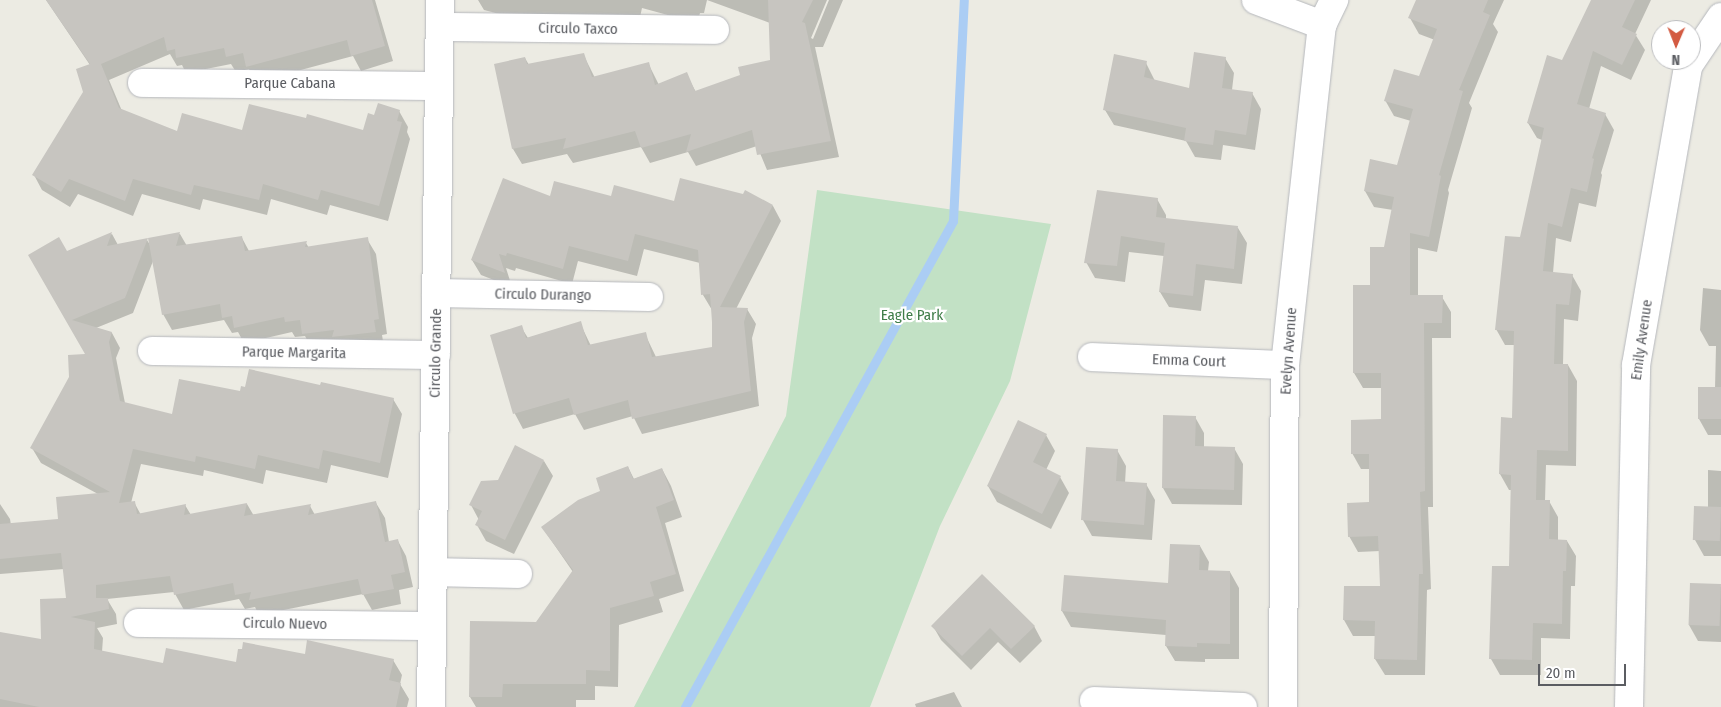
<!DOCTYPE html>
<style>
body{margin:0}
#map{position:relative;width:1721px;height:707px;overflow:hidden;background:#ecebe3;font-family:"Fira Sans Condensed",sans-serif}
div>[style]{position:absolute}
.green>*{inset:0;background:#c2e1c5}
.shadow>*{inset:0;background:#0003}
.stream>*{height:9px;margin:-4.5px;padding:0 4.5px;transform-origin:4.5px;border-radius:4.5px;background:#abcdf4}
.building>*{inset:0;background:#c7c5c0;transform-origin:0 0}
.roads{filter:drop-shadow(0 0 1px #b5b7bc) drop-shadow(0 0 1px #b5b7bc)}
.minor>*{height:28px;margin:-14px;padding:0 14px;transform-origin:14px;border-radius:14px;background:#fff}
span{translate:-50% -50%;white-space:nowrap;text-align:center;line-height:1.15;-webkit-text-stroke:4.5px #fff;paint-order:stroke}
.street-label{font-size:15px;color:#5b5d62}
.park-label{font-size:15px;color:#3f7d48}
.north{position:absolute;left:1651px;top:20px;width:50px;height:50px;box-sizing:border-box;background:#fff;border:1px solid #bdbec0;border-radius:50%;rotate:181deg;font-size:14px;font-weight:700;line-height:20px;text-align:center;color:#5b5d62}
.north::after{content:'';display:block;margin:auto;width:18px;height:22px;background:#d35b42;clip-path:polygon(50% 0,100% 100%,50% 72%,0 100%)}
.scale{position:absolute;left:1538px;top:664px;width:88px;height:22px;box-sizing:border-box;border:2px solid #5b5d62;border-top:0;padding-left:6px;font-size:15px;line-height:18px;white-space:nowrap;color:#5b5d62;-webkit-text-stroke:4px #fff;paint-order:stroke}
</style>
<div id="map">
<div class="green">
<div style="clip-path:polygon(817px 190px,1051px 224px,1010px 381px,940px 526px,870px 707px,634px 707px,786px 416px)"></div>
</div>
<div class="shadow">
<div style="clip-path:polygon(46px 0,375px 0,393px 61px,361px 71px,353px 56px,256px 82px,249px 69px,236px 72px,231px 64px,186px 73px,182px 65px,177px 66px,170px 54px,109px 80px,122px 111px,178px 132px,364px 132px,374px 116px,399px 111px,408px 127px,407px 132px,410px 139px,388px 221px,330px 205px,327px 215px,271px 199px,267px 215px,203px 199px,200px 210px,142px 194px,133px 216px,78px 194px,70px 207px,42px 190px,34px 175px,84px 93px,90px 65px)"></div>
<div style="clip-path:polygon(478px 0,827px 0,811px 38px,813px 39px,829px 0,843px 0,823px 47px,815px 47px,839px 157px,767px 170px,757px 146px,696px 166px,688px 152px,650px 163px,641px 147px,573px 163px,567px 154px,522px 164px,513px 149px,525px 58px,529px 65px,583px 54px,595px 78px,648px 63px,659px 85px,686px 74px,696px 92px,741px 76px,771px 61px,770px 23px,707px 0,704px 13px,700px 13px,697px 23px,642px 8px,639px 22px,568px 28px,515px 14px,515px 18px,484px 10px)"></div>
<div style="clip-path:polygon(1417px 0,1504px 0,1493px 24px,1498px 32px,1469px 103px,1472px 108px,1448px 190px,1449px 193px,1437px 252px,1418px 248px,1418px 297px,1442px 297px,1451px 312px,1451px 338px,1432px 338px,1433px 507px,1428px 507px,1431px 589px,1427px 590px,1425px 675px,1385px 675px,1375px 659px,1376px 636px,1353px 636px,1344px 620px,1381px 588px,1380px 551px,1358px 552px,1349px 536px,1370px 504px,1370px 469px,1361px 469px,1352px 453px,1382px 420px,1382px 388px,1363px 388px,1354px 373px,1371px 287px,1385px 248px,1393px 210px,1374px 207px,1365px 191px,1398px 166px,1411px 121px,1394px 116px,1385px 100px,1420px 78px,1435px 40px,1419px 34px,1410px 18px)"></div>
<div style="clip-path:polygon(1592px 0,1651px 0,1635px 34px,1645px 50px,1631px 80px,1601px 66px,1589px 109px,1605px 114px,1614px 130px,1601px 173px,1602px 175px,1596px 207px,1579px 203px,1571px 242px,1556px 238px,1553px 273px,1572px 275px,1581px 291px,1578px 321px,1564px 319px,1563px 365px,1568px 365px,1577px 381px,1576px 466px,1546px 465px,1545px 501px,1549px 501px,1558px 517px,1558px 541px,1567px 541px,1576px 556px,1575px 586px,1571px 586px,1570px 639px,1541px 638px,1541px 675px,1500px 675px,1491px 659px,1510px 568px,1512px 490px,1509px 490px,1500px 474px,1513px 419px,1515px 345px,1505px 345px,1496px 329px,1521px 239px,1542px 140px,1537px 138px,1528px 123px,1563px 61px)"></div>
<div style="clip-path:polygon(1225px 58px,1234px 73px,1232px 90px,1252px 93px,1261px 109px,1255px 150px,1223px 145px,1221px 160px,1195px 157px,1186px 141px,1114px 125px,1105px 110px,1146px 63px,1155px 81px,1190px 89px)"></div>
<div style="clip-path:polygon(551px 198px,612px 198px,773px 206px,781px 221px,736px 309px,747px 309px,756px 324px,752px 338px,759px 406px,642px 434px,633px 416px,584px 430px,575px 414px,523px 429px,515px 414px,492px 336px,521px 327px,528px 338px,580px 323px,591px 346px,645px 334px,656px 357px,713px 348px,712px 310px,703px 295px,700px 263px,644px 249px,637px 276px,578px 261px,572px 284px,516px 268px,515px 271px,506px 268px,512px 287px,481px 275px,472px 260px)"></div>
<div style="clip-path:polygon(1157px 199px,1166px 215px,1166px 220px,1238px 228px,1247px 243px,1242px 284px,1205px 280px,1201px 311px,1169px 307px,1160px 292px,1164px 256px,1129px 252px,1125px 282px,1095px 278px,1086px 262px)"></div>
<div style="clip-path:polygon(112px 234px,118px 245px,147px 240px,150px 245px,149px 239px,180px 234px,187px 246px,242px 238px,249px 251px,306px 243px,309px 248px,367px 239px,376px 254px,387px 334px,382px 335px,384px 347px,312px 349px,305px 336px,295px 337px,292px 332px,244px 343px,238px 332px,232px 333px,224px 320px,172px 330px,163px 314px,153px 261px,133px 313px,96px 328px,112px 333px,120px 348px,116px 358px,125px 403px,173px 416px,241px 393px,321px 386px,393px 399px,402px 414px,388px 478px,331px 465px,327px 483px,266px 470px,263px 484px,204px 470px,203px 476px,141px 464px,131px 503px,134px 502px,141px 515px,185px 505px,191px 515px,247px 504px,254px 516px,310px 506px,315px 515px,376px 503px,385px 518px,389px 542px,398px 541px,406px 556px,413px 587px,399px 590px,401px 604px,372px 610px,363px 594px,259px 615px,255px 607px,245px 609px,239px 599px,184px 610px,174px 592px,107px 599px,116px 614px,117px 624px,97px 628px,103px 638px,102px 652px,164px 664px,237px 663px,306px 655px,393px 660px,402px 675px,400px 684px,409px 699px,407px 707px,0 707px,0 633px,42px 641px,67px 600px,64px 569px,0 574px,0 504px,10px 519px,11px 525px,60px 520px,98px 494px,41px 463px,32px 448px,87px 355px,30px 256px,67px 253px)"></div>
<div style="clip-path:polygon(1703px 288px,1721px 290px,1721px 435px,1708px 435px,1699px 419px,1699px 388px,1715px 388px,1716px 346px,1709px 346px,1700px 330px)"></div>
<div style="clip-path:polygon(1195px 417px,1204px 433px,1204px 448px,1234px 448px,1243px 464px,1242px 505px,1172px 504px,1163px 488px)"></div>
<div style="clip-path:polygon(1046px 435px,1055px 451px,1046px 470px,1060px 477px,1069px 493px,1051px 529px,997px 502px,988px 486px)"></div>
<div style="clip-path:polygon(1088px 449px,1117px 450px,1126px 466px,1125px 483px,1146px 484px,1155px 500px,1152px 540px,1092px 536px,1083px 520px)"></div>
<div style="clip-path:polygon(544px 461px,553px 476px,514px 554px,486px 541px,477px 525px,479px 520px,471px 505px,499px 481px)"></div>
<div style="clip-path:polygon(628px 467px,634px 479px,662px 469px,671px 486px,682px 517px,665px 523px,684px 591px,659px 599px,663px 612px,619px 625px,618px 687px,595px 686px,595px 700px,576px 700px,576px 707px,476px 707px,470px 697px,536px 623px,573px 572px,542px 527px,602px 492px)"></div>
<div style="clip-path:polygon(1708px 470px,1721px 471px,1721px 556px,1704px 556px,1695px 540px,1695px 508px,1708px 508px)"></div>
<div style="clip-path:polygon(1200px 546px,1209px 562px,1208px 571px,1230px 572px,1239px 588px,1239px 659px,1205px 659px,1205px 662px,1175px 661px,1166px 646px,1166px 635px,1071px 627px,1062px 611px,1065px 576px,1169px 585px)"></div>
<div style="clip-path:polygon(1721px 586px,1721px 642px,1698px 641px,1689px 625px)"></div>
<div style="clip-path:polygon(933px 626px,1034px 626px,1042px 641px,1020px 663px,998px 642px,971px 670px,941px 640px)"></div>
<div style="clip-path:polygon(954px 692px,962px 707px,916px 707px,915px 704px)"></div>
</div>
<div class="stream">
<div style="left:685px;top:707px;width:555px;rotate:-61.13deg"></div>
<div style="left:953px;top:221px;width:221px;rotate:-87.2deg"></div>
</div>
<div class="building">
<div style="clip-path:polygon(46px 0,372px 0,385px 46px,351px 56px,347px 40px,246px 67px,243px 53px,226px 57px,224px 48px,176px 58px,175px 49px,167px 51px,164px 37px,101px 64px,119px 108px,177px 131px,182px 113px,242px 130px,249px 104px,306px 118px,307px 114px,363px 130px,368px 113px,374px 115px,378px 103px,400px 110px,397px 121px,402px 122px,379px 206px,321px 190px,318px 200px,263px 184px,259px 200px,194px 185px,191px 195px,133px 179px,125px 201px,69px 179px,61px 192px,32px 175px,83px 92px,76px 69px,90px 64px)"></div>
<div style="clip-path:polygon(768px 0,813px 0,802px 22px,805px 23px,831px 141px,757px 155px,752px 130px,686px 152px,691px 134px,641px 148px,635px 131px,563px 149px,566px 138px,512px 149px,494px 64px,525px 57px,527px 64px,584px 53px,592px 77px,649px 62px,655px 85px,687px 72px,695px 91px,740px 75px,738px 67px,770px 60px)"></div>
<div style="clip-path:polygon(1416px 0,1488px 0,1483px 12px,1490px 15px,1459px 90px,1463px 91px,1439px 175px,1441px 176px,1429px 237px,1410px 233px,1410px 295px,1443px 295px,1442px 323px,1424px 323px,1425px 491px,1420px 492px,1423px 574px,1419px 574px,1417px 660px,1374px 659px,1375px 621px,1343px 620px,1344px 586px,1380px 586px,1378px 536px,1348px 537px,1347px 503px,1369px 502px,1369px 454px,1351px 454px,1351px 420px,1381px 419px,1381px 373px,1353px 373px,1353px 285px,1370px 285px,1370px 247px,1384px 247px,1394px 197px,1364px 191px,1370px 159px,1397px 165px,1413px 109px,1384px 101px,1394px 69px,1419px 76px,1437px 29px,1408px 18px)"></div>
<div style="clip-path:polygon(1591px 0,1635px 0,1622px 27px,1637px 34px,1622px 65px,1593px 51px,1577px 104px,1606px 113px,1592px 158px,1594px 159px,1587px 192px,1571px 188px,1562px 227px,1548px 223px,1543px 271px,1573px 274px,1569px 305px,1556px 304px,1554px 364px,1568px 364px,1568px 451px,1537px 450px,1536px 500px,1550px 500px,1549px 539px,1567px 540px,1566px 571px,1563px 571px,1562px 624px,1533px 623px,1532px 660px,1489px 659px,1492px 566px,1509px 566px,1511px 475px,1499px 474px,1501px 417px,1512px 418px,1514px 331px,1495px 330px,1505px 236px,1520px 237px,1544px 128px,1527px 123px,1547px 55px,1562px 60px)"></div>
<div style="clip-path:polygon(1194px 52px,1226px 57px,1222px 88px,1253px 92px,1246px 135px,1215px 130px,1213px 145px,1184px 141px,1186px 128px,1103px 110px,1114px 54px,1147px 61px,1144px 77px,1189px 88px)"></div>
<div style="clip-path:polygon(503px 178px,550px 196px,554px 181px,611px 196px,614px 185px,674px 201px,680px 178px,743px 194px,745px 190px,773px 205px,720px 307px,748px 308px,744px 322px,751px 391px,632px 419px,628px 400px,574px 415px,569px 398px,513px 414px,490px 335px,522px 325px,526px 338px,581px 321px,588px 345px,646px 332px,652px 357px,712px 347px,712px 322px,710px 294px,701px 295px,698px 250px,635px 234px,628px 261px,569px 246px,563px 269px,507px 253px,506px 256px,499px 254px,505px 273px,471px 260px)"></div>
<div style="clip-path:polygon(1097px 190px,1158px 198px,1156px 217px,1238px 226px,1234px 269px,1196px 264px,1193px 296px,1159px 292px,1165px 243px,1121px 236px,1117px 266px,1084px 263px)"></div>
<div style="clip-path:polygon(112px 232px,107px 246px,148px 238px,125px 298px,72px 320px,112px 332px,109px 342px,120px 401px,172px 414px,179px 379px,240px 391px,241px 386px,245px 387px,249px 369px,320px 385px,321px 382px,394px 398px,380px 463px,323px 450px,319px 469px,258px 455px,255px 469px,196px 456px,195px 462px,133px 449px,119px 503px,135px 501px,137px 514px,186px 504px,184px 515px,247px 503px,244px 516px,311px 504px,308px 515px,376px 501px,385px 542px,398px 539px,405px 572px,391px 575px,394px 589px,362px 595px,358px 579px,249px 600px,251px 592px,235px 595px,233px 583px,174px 595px,170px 576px,96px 585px,96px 598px,108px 598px,109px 609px,71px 617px,95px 622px,94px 649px,163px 663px,166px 648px,236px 662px,238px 649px,242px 649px,243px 642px,305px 654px,307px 640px,394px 659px,389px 680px,401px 683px,396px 707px,39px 707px,0 699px,0 632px,41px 639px,40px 599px,66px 598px,61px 553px,0 559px,0 524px,58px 519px,56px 497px,110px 492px,30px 448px,69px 377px,68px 355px,85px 354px,28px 255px,59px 237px,67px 251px)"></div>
<div style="clip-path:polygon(180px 232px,176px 246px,242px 236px,245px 251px,307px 241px,305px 247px,368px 237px,379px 319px,374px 320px,376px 332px,332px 337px,334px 330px,302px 334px,300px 320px,285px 322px,284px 317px,234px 328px,232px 316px,222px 318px,220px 304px,162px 315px,148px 238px)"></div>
<div style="left:1698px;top:387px;width:23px;height:32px"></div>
<div style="clip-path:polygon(1163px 415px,1196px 416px,1195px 446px,1235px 447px,1234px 490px,1162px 488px)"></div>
<div style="clip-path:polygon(1018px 420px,1047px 434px,1033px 462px,1061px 476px,1042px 514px,987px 486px)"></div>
<div style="clip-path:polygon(515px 445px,544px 460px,505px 540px,475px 525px,482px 511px,469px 505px,481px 481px,498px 480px)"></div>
<div style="clip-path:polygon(1086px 447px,1118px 449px,1116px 481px,1147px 483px,1144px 525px,1081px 520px)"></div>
<div style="clip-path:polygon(628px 466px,633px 479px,662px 468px,674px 500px,656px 507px,676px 574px,650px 582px,654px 596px,610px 608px,610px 671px,586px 670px,586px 684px,503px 684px,502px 697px,469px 697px,470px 621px,536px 622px,573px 570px,541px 527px,578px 500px,600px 491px,596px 478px)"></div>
<div style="left:1694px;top:506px;width:27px;height:34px;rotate:2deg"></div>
<div style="clip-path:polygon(1170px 544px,1200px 545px,1199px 570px,1230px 571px,1230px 644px,1197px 643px,1197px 647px,1165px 646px,1166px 620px,1061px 611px,1064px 575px,1168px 583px)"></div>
<div style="clip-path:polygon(982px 574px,1035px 626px,1011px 649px,990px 628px,962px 656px,931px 626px)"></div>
<div style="left:1690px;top:583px;width:31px;height:42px;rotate:2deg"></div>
</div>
<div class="roads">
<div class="minor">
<div style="left:1256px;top:0;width:71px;rotate:20.7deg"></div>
<div style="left:440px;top:27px;width:275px;rotate:0.6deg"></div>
<div style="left:142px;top:83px;width:297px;rotate:0.6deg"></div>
<div style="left:436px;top:293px;width:213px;rotate:1.1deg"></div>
<div style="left:152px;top:351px;width:284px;rotate:0.8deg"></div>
<div style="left:1092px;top:357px;width:193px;rotate:2.4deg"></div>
<div style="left:433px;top:572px;width:85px;rotate:1.3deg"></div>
<div style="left:138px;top:623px;width:294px;rotate:0.6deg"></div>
<div style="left:1094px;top:701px;width:149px;rotate:2.3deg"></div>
<div style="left:431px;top:707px;width:707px;rotate:-89.27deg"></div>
<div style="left:1283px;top:707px;width:342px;rotate:-89.7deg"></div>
<div style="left:1285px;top:365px;width:342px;rotate:-83.8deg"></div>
<div style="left:1322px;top:25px;width:28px;rotate:-64deg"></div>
<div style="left:1629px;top:707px;width:342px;rotate:-88.8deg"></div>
<div style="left:1636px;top:365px;width:303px;rotate:-80.1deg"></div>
<div style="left:1688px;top:66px;width:59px;rotate:-56deg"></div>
</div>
</div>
<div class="street-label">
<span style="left:578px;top:29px;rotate:1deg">Circulo Taxco</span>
<span style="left:290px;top:84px">Parque Cabana</span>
<span style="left:543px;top:295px;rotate:1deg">Circulo Durango</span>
<span style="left:1642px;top:340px;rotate:-82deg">Emily Avenue</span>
<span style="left:1289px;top:351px;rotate:-86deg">Evelyn Avenue</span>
<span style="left:294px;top:353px;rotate:1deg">Parque Margarita</span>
<span style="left:436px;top:353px;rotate:-89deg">Circulo Grande</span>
<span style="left:1189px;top:361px;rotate:2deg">Emma Court</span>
<span style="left:285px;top:624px;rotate:1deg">Circulo Nuevo</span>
</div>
<div class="park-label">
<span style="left:912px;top:316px">Eagle Park</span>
</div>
<div class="north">N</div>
<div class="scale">20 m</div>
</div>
